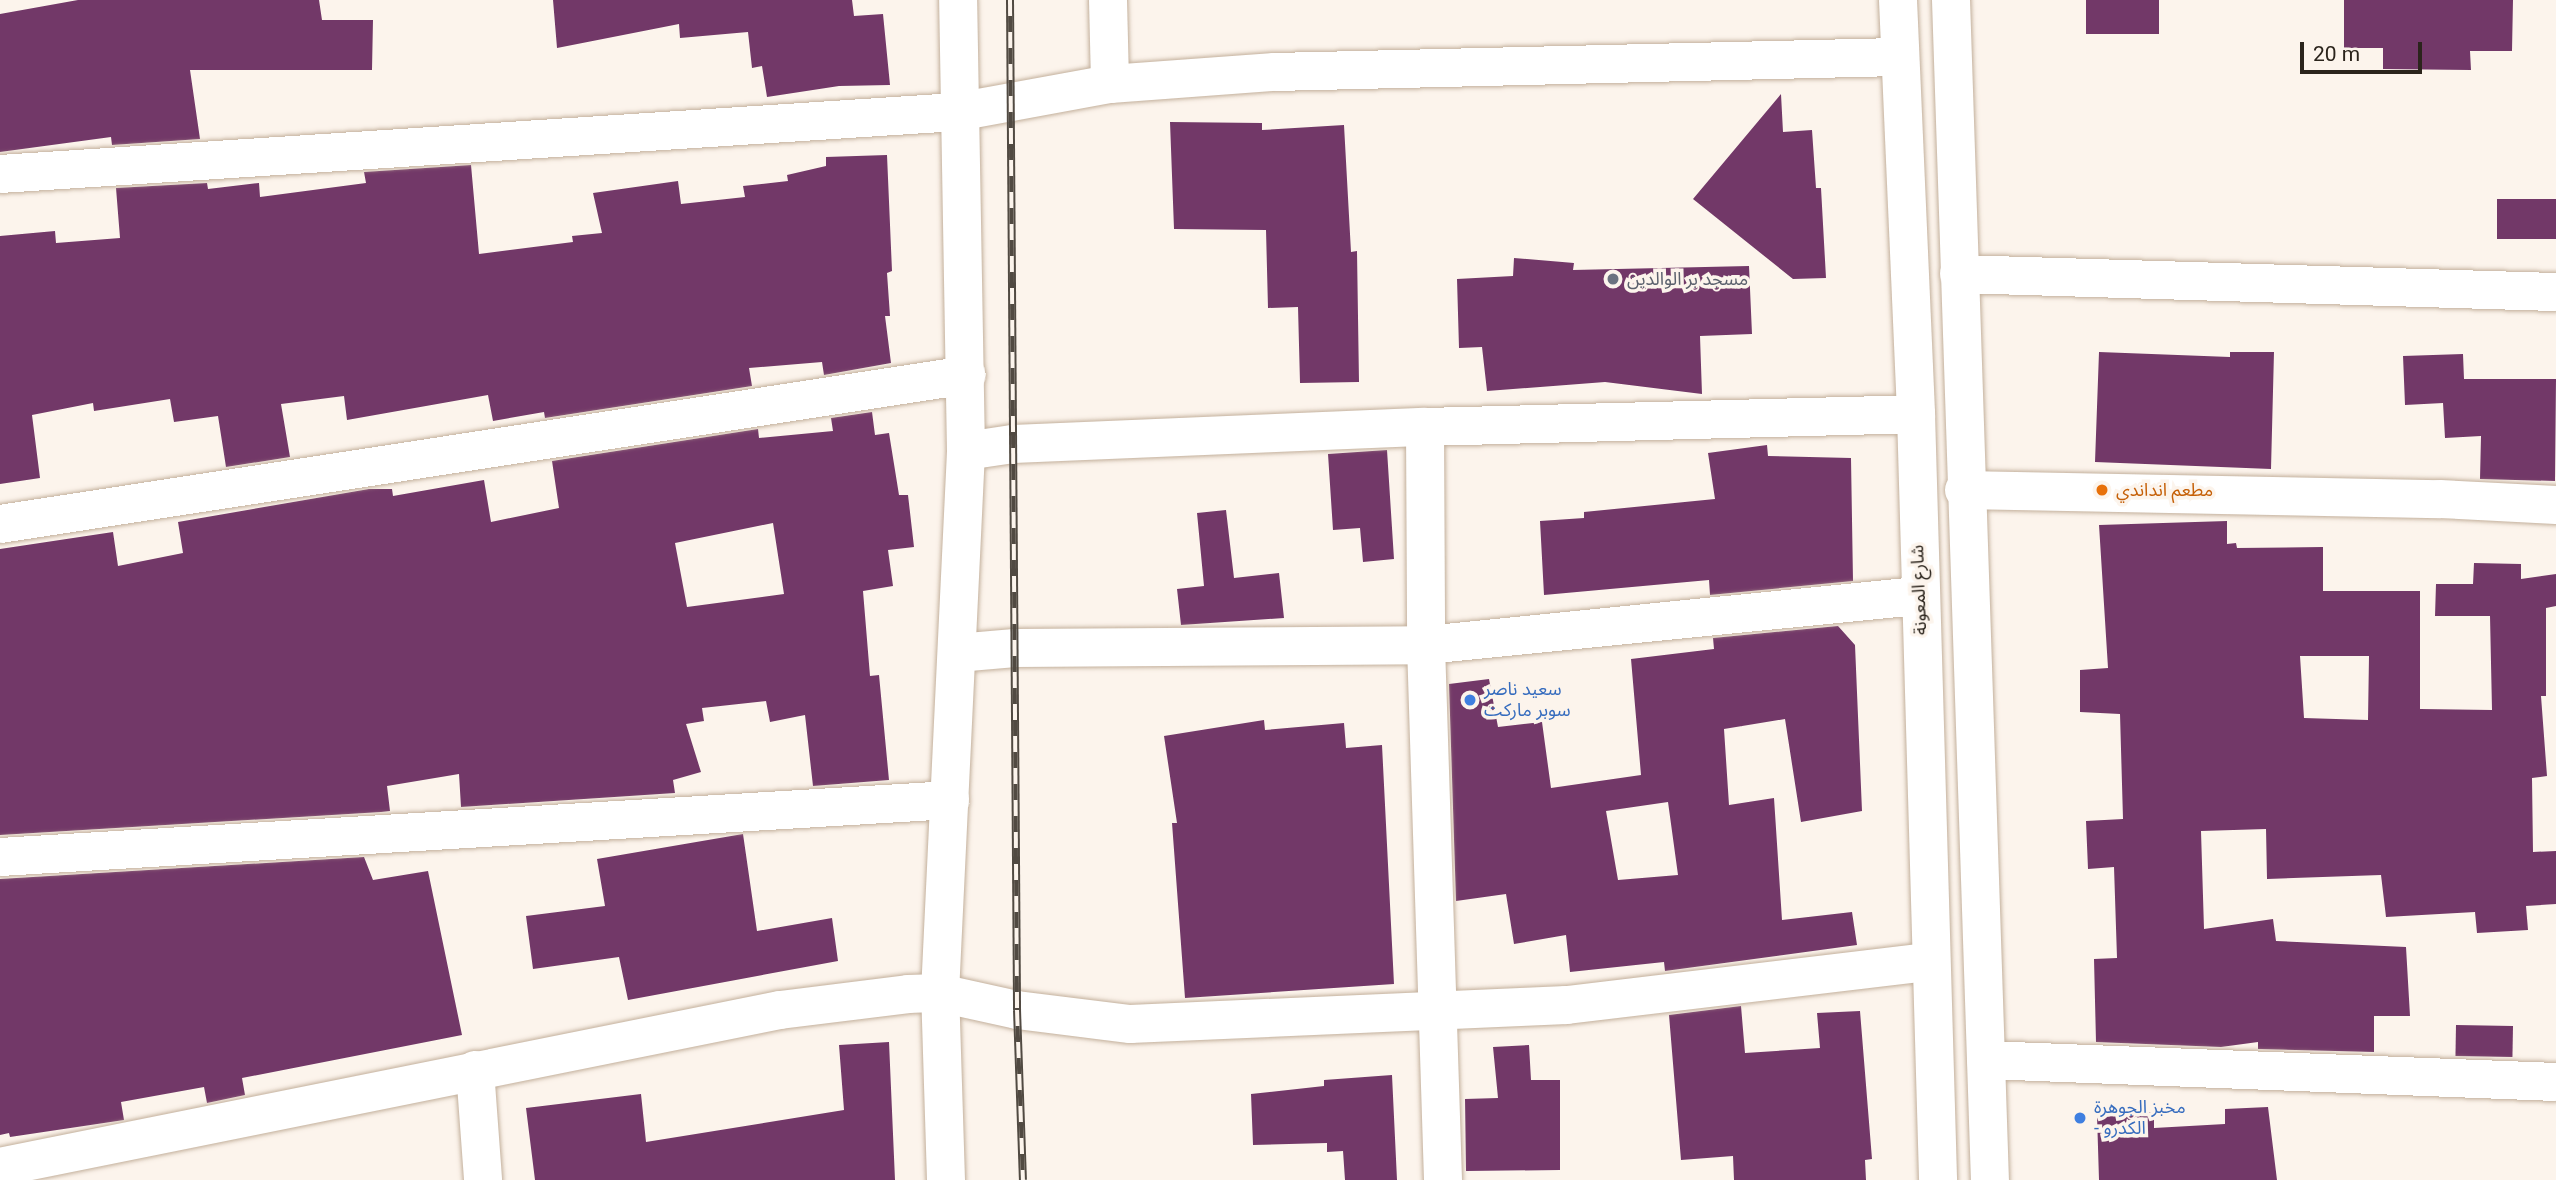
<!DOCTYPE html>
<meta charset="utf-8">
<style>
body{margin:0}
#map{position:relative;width:2556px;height:1180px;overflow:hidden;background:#fcf4ec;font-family:Roboto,"Noto Sans Arabic",sans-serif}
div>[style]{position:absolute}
.building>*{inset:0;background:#723868;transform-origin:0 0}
.roads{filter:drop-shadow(0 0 2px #c3b09c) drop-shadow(0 0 2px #c3b09c)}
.minor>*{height:38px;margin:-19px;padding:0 19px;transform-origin:19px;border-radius:19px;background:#fff}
.trunk>*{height:38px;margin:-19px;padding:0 19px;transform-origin:19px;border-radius:19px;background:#fff}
.rail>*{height:8px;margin-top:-4px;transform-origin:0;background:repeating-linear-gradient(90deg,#fcf4ec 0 16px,#514a42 0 32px);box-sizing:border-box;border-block:2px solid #514a42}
.dots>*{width:19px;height:19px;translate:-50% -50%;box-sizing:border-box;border:4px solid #fcf4ec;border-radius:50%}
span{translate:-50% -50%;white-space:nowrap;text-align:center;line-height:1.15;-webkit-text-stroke:7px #fcf4ec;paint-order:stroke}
.worship-label{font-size:18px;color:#5b616d}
.left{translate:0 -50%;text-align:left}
.food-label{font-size:18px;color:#c56008}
.street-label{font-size:18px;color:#2b241c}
.shop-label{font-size:18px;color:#366cbe}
.scale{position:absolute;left:2300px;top:42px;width:122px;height:32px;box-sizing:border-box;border:4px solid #2b241c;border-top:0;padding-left:9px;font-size:21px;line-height:24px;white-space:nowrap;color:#2b241c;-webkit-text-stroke:5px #fcf4ec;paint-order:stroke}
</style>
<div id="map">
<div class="building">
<div style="clip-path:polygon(78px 0,319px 0,322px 20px,373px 20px,372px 70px,190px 70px,200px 139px,112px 145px,111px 137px,0 152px,0 14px)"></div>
<div style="clip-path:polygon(553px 0,852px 0,854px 16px,883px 14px,890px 85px,839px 86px,767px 97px,762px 66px,752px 68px,748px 32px,680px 38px,679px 24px,557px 48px)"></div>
<div style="left:2086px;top:0;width:73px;height:34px"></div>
<div style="clip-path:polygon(2344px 0,2513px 0,2512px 51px,2470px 51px,2471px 70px,2383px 69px,2383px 48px,2344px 48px)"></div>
<div style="clip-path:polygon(1781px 94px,1783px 132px,1812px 130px,1816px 188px,1821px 188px,1826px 278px,1793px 279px,1693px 199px)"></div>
<div style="clip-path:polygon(1170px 122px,1262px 123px,1262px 130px,1344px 125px,1351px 252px,1357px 251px,1359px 382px,1300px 383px,1298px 307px,1268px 308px,1266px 230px,1174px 229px)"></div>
<div style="clip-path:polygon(887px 155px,892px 271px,887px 273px,890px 316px,885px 316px,891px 363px,824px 375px,822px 362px,749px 368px,752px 386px,545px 418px,544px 412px,493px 421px,488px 395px,347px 420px,344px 396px,281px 404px,290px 457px,226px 467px,218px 416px,174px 422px,170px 399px,94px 411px,93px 403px,32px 415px,40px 478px,0 484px,0 236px,55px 231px,56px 243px,120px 238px,116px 188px,207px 183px,208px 189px,259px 183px,260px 197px,366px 183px,364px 172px,471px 165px,479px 254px,573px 242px,572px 236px,602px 233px,593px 193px,678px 181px,681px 204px,745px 197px,743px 186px,788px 181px,787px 175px,826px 166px,826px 157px)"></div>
<div style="left:2556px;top:199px;width:40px;height:59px;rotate:90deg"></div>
<div style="clip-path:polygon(1514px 258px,1574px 263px,1573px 270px,1749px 266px,1752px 334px,1700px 336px,1702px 394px,1605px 382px,1487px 391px,1482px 347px,1459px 348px,1457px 279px,1513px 276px)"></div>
<div style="clip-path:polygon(2099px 352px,2230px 357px,2230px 352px,2274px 352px,2271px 469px,2095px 462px)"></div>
<div style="clip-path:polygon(2463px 354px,2464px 379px,2556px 379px,2555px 481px,2480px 479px,2481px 436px,2445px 438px,2443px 403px,2405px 405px,2403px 356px)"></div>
<div style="clip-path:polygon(evenodd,872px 412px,875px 435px,889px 433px,899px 495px,908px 495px,914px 547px,888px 550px,893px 586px,863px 591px,870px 676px,879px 675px,889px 780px,813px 786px,805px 715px,770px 722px,766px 701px,702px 708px,704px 721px,686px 724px,701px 772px,673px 780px,675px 793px,461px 807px,459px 774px,387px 786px,390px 811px,381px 812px,0 835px,0 549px,113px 532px,118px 566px,183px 553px,178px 522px,369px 489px,392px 489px,393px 496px,484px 480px,491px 522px,559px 508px,552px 461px,758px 429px,759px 438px,833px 431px,831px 418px,872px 412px,773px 523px,784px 594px,687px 607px,675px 543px,773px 523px)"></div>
<div style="clip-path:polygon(1767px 445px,1768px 456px,1851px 458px,1853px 581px,1710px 595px,1709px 580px,1544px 595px,1540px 521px,1584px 518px,1584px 512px,1715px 499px,1708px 453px)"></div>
<div style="clip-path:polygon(1387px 450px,1394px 559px,1363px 562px,1360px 528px,1333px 530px,1328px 454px)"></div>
<div style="clip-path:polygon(1226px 510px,1234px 578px,1279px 573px,1284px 618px,1181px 625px,1177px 589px,1204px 586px,1197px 513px)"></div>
<div style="clip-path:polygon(evenodd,2227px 521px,2227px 544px,2236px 543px,2237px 548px,2323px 547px,2323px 591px,2420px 591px,2420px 709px,2492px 710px,2490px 616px,2435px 616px,2436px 584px,2473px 584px,2474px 563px,2521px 564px,2521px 579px,2556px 574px,2556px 606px,2546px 608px,2546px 696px,2541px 696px,2547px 776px,2532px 778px,2533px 852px,2556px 851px,2556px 904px,2526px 906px,2528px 930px,2477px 933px,2475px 912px,2386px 917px,2381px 875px,2267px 879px,2266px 829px,2201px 831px,2204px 929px,2273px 919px,2276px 941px,2406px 947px,2410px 1016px,2374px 1016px,2374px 1052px,2258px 1049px,2258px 1042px,2221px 1047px,2096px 1042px,2094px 959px,2117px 958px,2114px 867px,2088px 869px,2086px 821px,2123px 819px,2120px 714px,2080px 712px,2080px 670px,2108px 668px,2099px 525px,2227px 521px,2300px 656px,2369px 656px,2368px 720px,2304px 718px,2300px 656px)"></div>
<div style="clip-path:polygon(evenodd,1838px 626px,1855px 645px,1862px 811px,1801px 822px,1785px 719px,1724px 729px,1729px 805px,1774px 798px,1782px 920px,1852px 912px,1857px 945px,1665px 971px,1664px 962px,1570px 972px,1566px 935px,1514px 944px,1506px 894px,1456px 901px,1449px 684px,1489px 679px,1498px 727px,1542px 722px,1551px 788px,1641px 775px,1631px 659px,1714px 649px,1713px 638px,1838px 626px,1668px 802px,1678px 875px,1618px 880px,1606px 811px,1668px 802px)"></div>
<div style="clip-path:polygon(1264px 720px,1265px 730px,1344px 723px,1346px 748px,1382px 745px,1394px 984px,1185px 998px,1172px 823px,1177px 823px,1164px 736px)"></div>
<div style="clip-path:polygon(743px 834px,757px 931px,832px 918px,838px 961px,628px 1000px,619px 957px,533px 969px,526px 916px,605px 906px,597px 859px)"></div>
<div style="clip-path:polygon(364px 857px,373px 880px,428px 871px,462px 1035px,242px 1078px,245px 1095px,207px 1103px,204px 1087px,121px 1102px,124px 1120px,10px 1137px,9px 1133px,0 1135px,0 879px)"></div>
<div style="clip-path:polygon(1741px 1006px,1745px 1053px,1820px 1048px,1817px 1013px,1860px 1011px,1872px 1159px,1865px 1160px,1866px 1180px,1734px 1180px,1733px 1156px,1681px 1160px,1669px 1015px)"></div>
<div style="left:2456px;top:1025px;width:57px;height:31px;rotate:1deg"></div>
<div style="clip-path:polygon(889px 1042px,895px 1180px,535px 1180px,526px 1108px,641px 1094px,646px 1142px,844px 1110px,839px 1045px)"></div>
<div style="clip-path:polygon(1529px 1045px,1531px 1080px,1560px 1080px,1560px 1170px,1466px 1171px,1465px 1099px,1498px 1098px,1493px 1047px)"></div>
<div style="clip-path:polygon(1392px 1075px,1397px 1180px,1345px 1180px,1343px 1151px,1327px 1152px,1327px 1143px,1253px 1145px,1251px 1094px,1324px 1086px,1324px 1080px)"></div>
<div style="clip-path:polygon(2268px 1107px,2277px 1180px,2099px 1180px,2097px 1115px,2154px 1112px,2154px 1128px,2225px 1124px,2225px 1109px)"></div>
</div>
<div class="roads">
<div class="minor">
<div style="left:1108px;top:0;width:84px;rotate:88.6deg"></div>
<div style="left:0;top:174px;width:959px;rotate:-3.71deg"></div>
<div style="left:957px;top:112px;width:156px;rotate:-10.4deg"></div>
<div style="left:1110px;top:84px;width:165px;rotate:-4.2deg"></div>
<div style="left:1275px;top:72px;width:623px;rotate:-1.38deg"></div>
<div style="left:1959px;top:274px;width:597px;rotate:1.73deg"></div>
<div style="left:1425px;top:427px;width:218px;rotate:89.7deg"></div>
<div style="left:1426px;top:645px;width:535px;rotate:88.18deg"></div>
<div style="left:966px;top:451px;width:48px;rotate:-8.5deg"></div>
<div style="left:1013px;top:444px;width:412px;rotate:-2.4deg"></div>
<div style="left:1425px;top:427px;width:491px;rotate:-1.5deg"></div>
<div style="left:1964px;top:490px;width:476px;rotate:1.1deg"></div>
<div style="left:2440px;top:499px;width:116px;rotate:3deg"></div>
<div style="left:0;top:524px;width:978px;rotate:-8.76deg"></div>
<div style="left:957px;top:653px;width:58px;rotate:-4.9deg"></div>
<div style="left:1015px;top:648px;width:411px;rotate:-0.4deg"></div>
<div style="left:1426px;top:645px;width:495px;rotate:-5.7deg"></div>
<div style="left:0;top:857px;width:952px;rotate:-3.43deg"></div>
<div style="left:1986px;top:1060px;width:570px;rotate:2.21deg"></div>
<div style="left:475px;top:1070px;width:110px;rotate:85.8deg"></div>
<div style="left:0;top:1167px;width:796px;rotate:-11.38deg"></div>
<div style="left:780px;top:1010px;width:129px;rotate:-7.1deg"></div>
<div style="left:908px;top:994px;width:32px;rotate:-2deg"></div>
<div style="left:940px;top:993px;width:79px;rotate:12.4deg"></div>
<div style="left:1017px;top:1010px;width:114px;rotate:7.1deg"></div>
<div style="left:1130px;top:1024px;width:437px;rotate:-2.5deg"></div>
<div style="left:1567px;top:1005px;width:366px;rotate:-6.8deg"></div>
<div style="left:946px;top:1180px;width:187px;rotate:-91.8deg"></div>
<div style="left:940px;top:993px;width:543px;rotate:-87.25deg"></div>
<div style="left:966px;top:451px;width:451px;rotate:-91deg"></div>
</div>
<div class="trunk">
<div style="left:1898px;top:0;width:414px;rotate:87.5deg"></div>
<div style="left:1916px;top:414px;width:766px;rotate:88.35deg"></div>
<div style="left:1951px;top:0;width:1181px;rotate:88.11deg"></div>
</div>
</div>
<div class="rail">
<div style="left:1010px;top:0;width:1010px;rotate:89.6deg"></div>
<div style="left:1017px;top:1010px;width:170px;rotate:88deg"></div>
</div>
<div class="dots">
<div style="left:1613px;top:279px;background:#6b7280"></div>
<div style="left:2102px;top:490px;background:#e8710a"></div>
<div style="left:1470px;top:700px;background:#3f7fe0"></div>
<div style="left:2080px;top:1118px;background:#3f7fe0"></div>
</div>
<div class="worship-label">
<span class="left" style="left:1627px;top:279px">مسجد بر الوالدين</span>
</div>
<div class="food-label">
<span class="left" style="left:2116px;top:490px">مطعم انداندي</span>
</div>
<div class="street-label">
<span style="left:1919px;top:590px;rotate:-92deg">شارع المعونة</span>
</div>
<div class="shop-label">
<span class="left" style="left:1484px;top:700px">سعيد ناصر<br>سوبر ماركت</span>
<span class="left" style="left:2094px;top:1118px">مخبز الجوهرة<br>- الكدرو</span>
</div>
<div class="scale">20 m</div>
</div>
